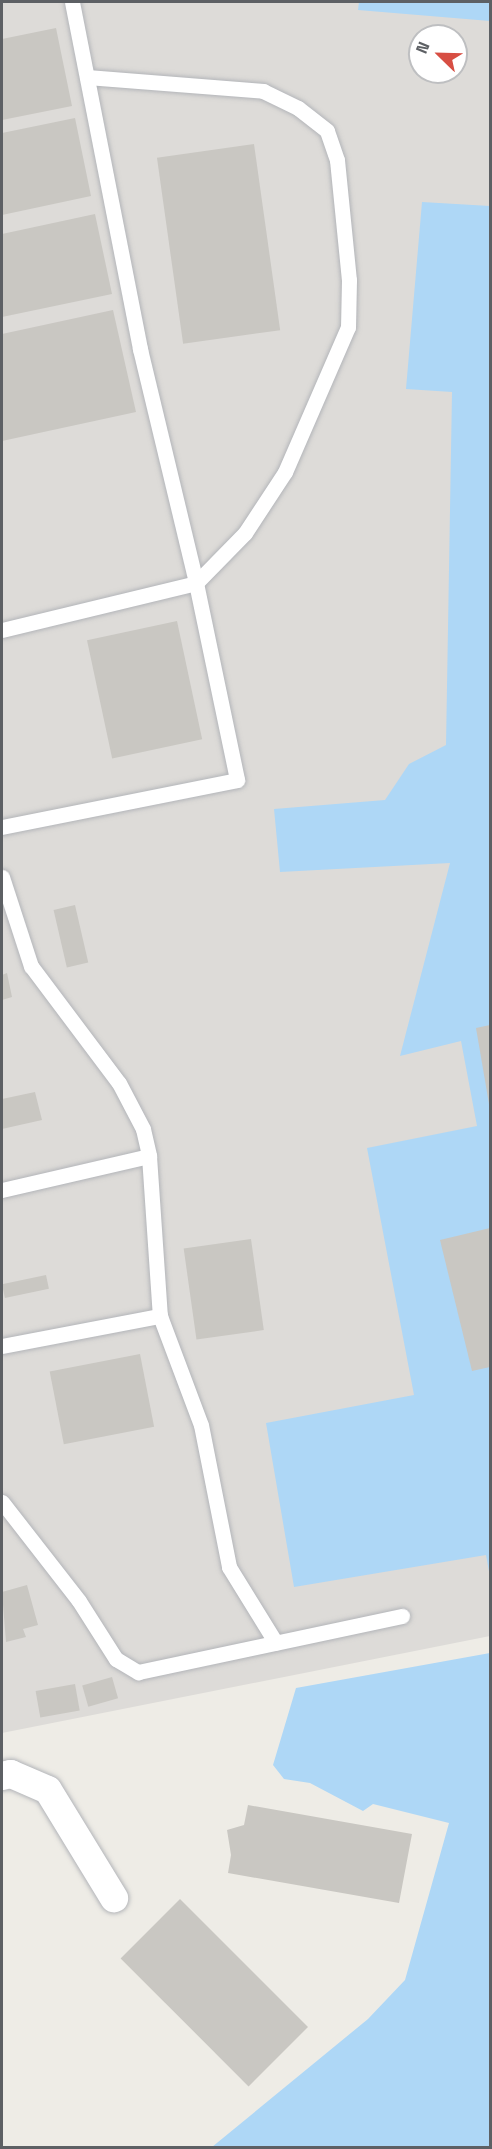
<!DOCTYPE html>
<style>
body{margin:0}
#map{position:relative;width:492px;height:2149px;overflow:hidden;background:#eeece6;font-family:"Space Grotesk",sans-serif}
div>[style]{position:absolute}
.industrial>*{inset:0;background:#dddbd8}
.water>*{inset:0;background:#aed7f6}
.building>*{inset:0;background:#c9c7c2;transform-origin:0 0}
.roads{filter:drop-shadow(0 0 2px #b3b5b9) drop-shadow(0 0 2px #b3b5b9)}
.lane>*{height:15px;margin:-7.5px;padding:0 7.5px;transform-origin:7.5px;border-radius:7.5px;background:#fff}
.street>*{height:28px;margin:-14px;padding:0 14px;transform-origin:14px;border-radius:14px;background:#fff}
span{translate:-50% -50%;white-space:nowrap;text-align:center;line-height:1.15;-webkit-text-stroke:4.5px #fff;paint-order:stroke}
.frame{position:absolute;inset:0;border:3px solid #5d6064;pointer-events:none}
.north{position:absolute;left:408px;top:24px;width:60px;height:60px;box-sizing:border-box;background:#fff;border:2px solid #bebfc1;border-radius:50%;rotate:293deg;font-size:16px;font-weight:700;line-height:24px;text-align:center;color:#5d6064}
.north::after{content:'';display:block;margin:auto;width:21px;height:27px;background:#d74e43;clip-path:polygon(50% 0,100% 100%,50% 72%,0 100%)}
</style>
<div id="map">
<div class="industrial">
<div style="clip-path:polygon(evenodd,2px 2px,490px 2px,490px 1636px,2px 1733px,2px 2px,420px 36px,456px 36px,456px 72px,420px 72px,420px 36px)"></div>
</div>
<div class="water">
<div style="clip-path:polygon(359px 2px,490px 2px,490px 21px,358px 10px)"></div>
<div style="clip-path:polygon(422px 202px,490px 206px,490px 1577px,486px 1555px,294px 1587px,266px 1423px,414px 1395px,367px 1148px,477px 1126px,461px 1041px,400px 1056px,450px 863px,280px 872px,274px 809px,385px 800px,409px 764px,446px 745px,452px 392px,406px 389px)"></div>
<div style="clip-path:polygon(490px 1653px,490px 2147px,212px 2147px,368px 2019px,405px 1980px,449px 1823px,373px 1804px,363px 1811px,310px 1783px,284px 1779px,273px 1765px,296px 1688px)"></div>
</div>
<div class="building">
<div style="clip-path:polygon(56px 28px,72px 106px,2px 120px,2px 39px)"></div>
<div style="clip-path:polygon(75px 118px,91px 196px,2px 215px,2px 133px)"></div>
<div style="left:254px;top:144px;width:188px;height:98px;rotate:82deg"></div>
<div style="clip-path:polygon(95px 214px,112px 294px,2px 317px,2px 234px)"></div>
<div style="clip-path:polygon(113px 310px,136px 412px,2px 441px,2px 334px)"></div>
<div style="left:177px;top:621px;width:121px;height:92px;rotate:78deg"></div>
<div style="left:75px;top:905px;width:59px;height:22px;rotate:77deg"></div>
<div style="clip-path:polygon(7px 973px,12px 997px,2px 1000px,2px 975px)"></div>
<div style="clip-path:polygon(490px 1025px,490px 1103px,489px 1104px,476px 1028px)"></div>
<div style="clip-path:polygon(35px 1092px,42px 1120px,2px 1129px,2px 1099px)"></div>
<div style="clip-path:polygon(490px 1228px,490px 1367px,472px 1371px,440px 1240px)"></div>
<div style="left:251px;top:1239px;width:92px;height:68px;rotate:82deg"></div>
<div style="left:46px;top:1275px;width:14px;height:45px;rotate:78deg"></div>
<div style="left:140px;top:1354px;width:74px;height:92px;rotate:79deg"></div>
<div style="clip-path:polygon(27px 1585px,38px 1625px,23px 1629px,26px 1637px,6px 1642px,2px 1592px)"></div>
<div style="left:112px;top:1677px;width:22px;height:31px;rotate:74deg"></div>
<div style="left:75px;top:1684px;width:27px;height:40px;rotate:80deg"></div>
<div style="clip-path:polygon(248px 1805px,412px 1834px,399px 1903px,228px 1873px,231px 1855px,227px 1830px,244px 1825px)"></div>
<div style="left:180px;top:1899px;width:181px;height:84px;rotate:45deg"></div>
</div>
<div class="roads">
<div class="lane">
<div style="left:72px;top:2px;width:354px;rotate:78.9deg"></div>
<div style="left:140px;top:349px;width:241px;rotate:76.5deg"></div>
<div style="left:87px;top:77px;width:177px;rotate:4.5deg"></div>
<div style="left:263px;top:91px;width:39px;rotate:26deg"></div>
<div style="left:298px;top:108px;width:37px;rotate:38deg"></div>
<div style="left:327px;top:131px;width:31px;rotate:71deg"></div>
<div style="left:337px;top:160px;width:121px;rotate:84.3deg"></div>
<div style="left:349px;top:280px;width:47px;rotate:91.2deg"></div>
<div style="left:348px;top:327px;width:158px;rotate:113.5deg"></div>
<div style="left:285px;top:472px;width:73px;rotate:123.3deg"></div>
<div style="left:245px;top:533px;width:70px;rotate:134.4deg"></div>
<div style="left:2px;top:630px;width:200px;rotate:-13.6deg"></div>
<div style="left:196px;top:583px;width:201px;rotate:78.2deg"></div>
<div style="left:237px;top:780px;width:240px;rotate:168.7deg"></div>
<div style="left:2px;top:877px;width:94px;rotate:72deg"></div>
<div style="left:31px;top:966px;width:146px;rotate:53.1deg"></div>
<div style="left:119px;top:1083px;width:52px;rotate:62.4deg"></div>
<div style="left:143px;top:1129px;width:28px;rotate:77deg"></div>
<div style="left:149px;top:1156px;width:151px;rotate:167deg"></div>
<div style="left:149px;top:1156px;width:160px;rotate:86.1deg"></div>
<div style="left:160px;top:1316px;width:116px;rotate:69.4deg"></div>
<div style="left:201px;top:1425px;width:145px;rotate:78.8deg"></div>
<div style="left:229px;top:1567px;width:89px;rotate:58.3deg"></div>
<div style="left:2px;top:1346px;width:161px;rotate:-10.8deg"></div>
<div style="left:2px;top:1502px;width:125px;rotate:52.1deg"></div>
<div style="left:79px;top:1601px;width:69px;rotate:57.5deg"></div>
<div style="left:116px;top:1659px;width:26px;rotate:31deg"></div>
<div style="left:138px;top:1672px;width:270px;rotate:-12deg"></div>
</div>
<div class="street">
<div style="left:2px;top:1776px;width:9px;rotate:-13deg"></div>
<div style="left:11px;top:1774px;width:40px;rotate:23.4deg"></div>
<div style="left:48px;top:1790px;width:127px;rotate:58.6deg"></div>
</div>
</div>
<div class="frame"></div>
<div class="north">N</div>
</div>
